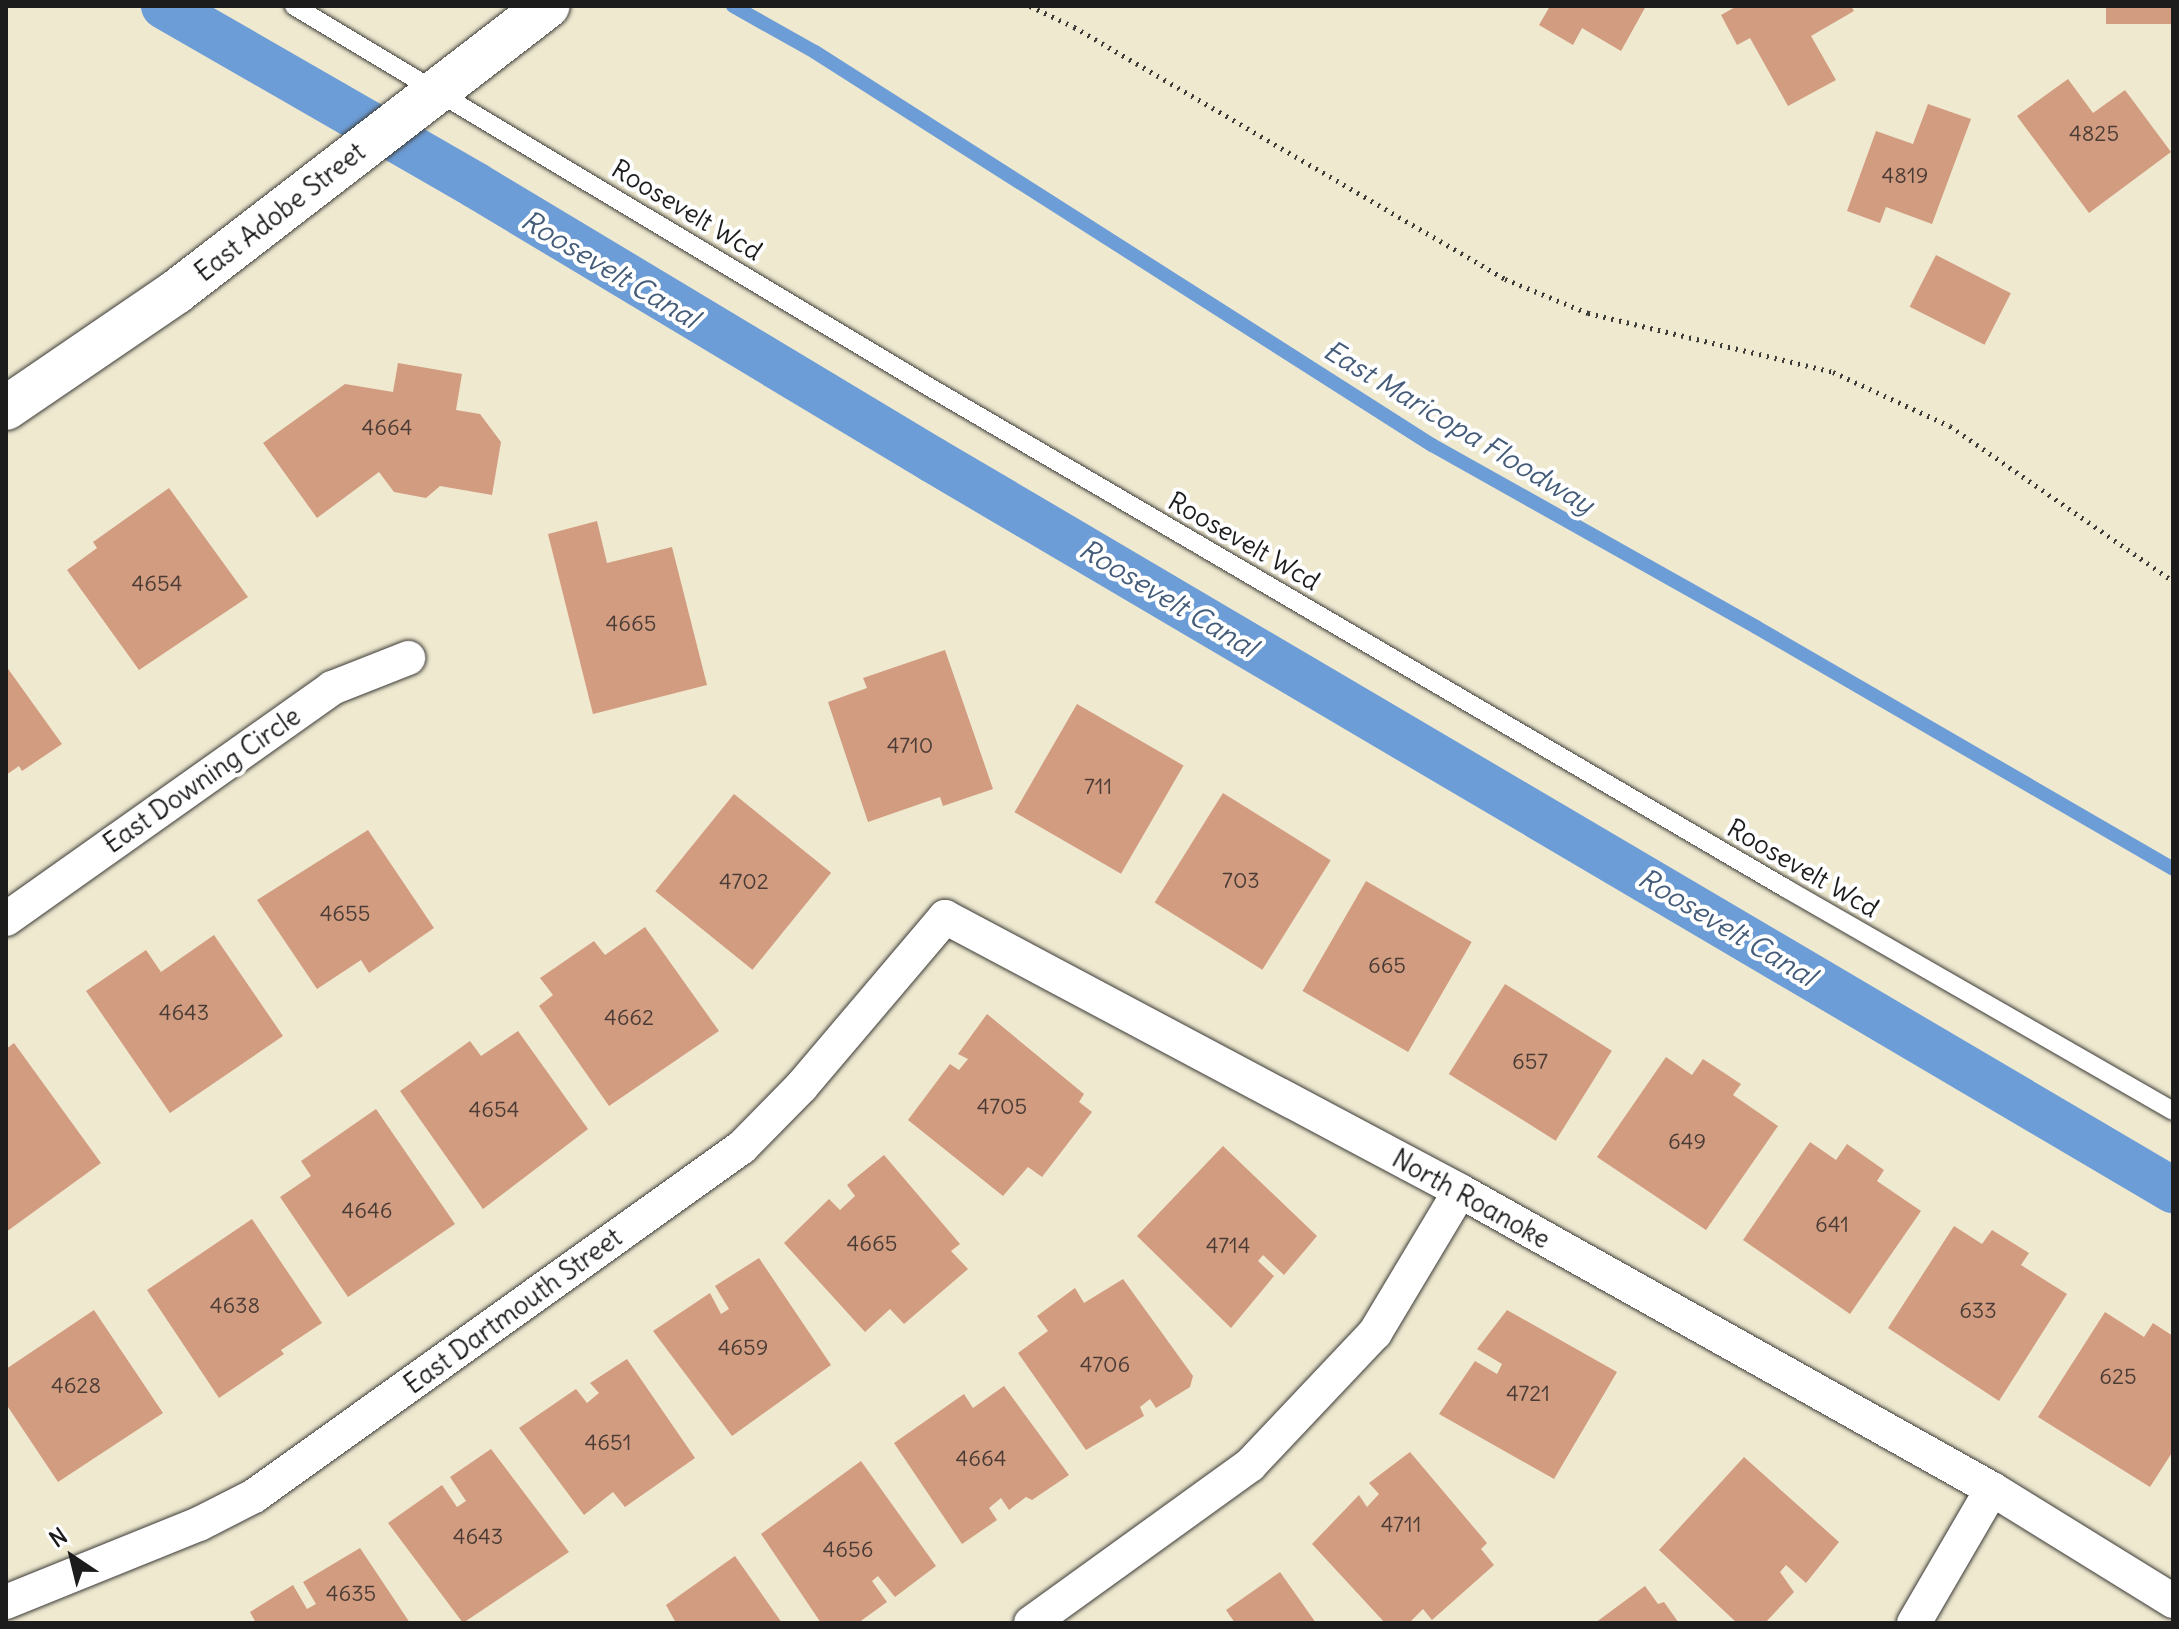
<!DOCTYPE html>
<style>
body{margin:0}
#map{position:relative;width:2179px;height:1629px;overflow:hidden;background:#efe9d0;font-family:Delius,sans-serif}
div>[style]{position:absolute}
.stream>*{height:14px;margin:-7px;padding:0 7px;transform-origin:7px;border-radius:7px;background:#6d9dd6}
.canal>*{height:46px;margin:-23px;padding:0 23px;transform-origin:23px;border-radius:23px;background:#6d9dd6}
.building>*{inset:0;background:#d29c81;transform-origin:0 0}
.path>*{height:5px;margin-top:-2.5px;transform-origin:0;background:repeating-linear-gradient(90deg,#3c3b37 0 2px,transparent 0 8px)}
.roads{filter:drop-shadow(0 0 2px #3c3b37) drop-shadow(0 0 2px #3c3b37)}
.service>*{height:18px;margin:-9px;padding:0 9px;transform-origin:9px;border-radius:9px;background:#fff}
.minor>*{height:34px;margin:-17px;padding:0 17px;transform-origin:17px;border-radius:17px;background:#fff}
.tertiary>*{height:44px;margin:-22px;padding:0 22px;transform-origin:22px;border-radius:22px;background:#fff}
span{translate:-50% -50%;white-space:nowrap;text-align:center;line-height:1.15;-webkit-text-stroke:8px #fff;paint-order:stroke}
.number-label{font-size:22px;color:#4a3c35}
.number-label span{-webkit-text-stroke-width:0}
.street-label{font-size:26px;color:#1c1c1c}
.water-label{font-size:28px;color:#445c79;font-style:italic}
.frame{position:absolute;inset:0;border:8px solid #1c1c1c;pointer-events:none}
.north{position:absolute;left:32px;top:1517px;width:80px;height:80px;-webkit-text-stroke:6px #fff;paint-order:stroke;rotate:325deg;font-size:22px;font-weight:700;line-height:32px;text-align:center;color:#1c1c1c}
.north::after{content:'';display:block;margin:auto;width:28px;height:36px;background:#1c1c1c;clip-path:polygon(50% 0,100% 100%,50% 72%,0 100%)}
</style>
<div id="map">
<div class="stream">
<div style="left:733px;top:6px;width:94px;rotate:29.3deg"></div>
<div style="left:815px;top:52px;width:732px;rotate:32.5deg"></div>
<div style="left:1432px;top:445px;width:372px;rotate:29.3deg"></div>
<div style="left:1756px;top:627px;width:482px;rotate:30.1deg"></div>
</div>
<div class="canal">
<div style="left:164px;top:6px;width:359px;rotate:29.9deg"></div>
<div style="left:475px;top:185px;width:534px;rotate:30.98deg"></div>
<div style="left:933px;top:460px;width:1439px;rotate:30.49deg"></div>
</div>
<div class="building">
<div style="clip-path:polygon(1550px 6px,1646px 6px,1621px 51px,1582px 28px,1573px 45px,1539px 25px)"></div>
<div style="clip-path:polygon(1737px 6px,1851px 6px,1854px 11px,1811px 36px,1836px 80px,1788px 106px,1750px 38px,1737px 45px,1721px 15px)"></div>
<div style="left:2106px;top:6px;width:67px;height:18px"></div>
<div style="clip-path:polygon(2068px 79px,2093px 113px,2125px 90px,2171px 152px,2089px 213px,2017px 116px)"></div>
<div style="clip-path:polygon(1928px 104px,1971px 119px,1932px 224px,1886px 207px,1880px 223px,1847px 211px,1876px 131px,1913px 144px)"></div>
<div style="left:1936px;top:255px;width:84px;height:58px;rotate:27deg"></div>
<div style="clip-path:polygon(398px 363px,462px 374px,456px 410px,480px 414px,501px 442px,492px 495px,440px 486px,426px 498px,394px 492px,379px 472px,317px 518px,263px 443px,345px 384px,393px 392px)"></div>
<div style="clip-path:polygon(169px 488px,248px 597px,139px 670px,67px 570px,97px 548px,93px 542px)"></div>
<div style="clip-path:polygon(597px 521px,607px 563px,672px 547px,707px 685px,593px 714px,548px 534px)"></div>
<div style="clip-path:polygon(945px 650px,993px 789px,943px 806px,940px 797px,868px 822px,828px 702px,867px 688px,863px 678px)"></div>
<div style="clip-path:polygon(6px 666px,62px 744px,22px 771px,19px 766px,6px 775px)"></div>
<div style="left:1077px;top:704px;width:123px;height:125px;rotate:30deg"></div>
<div style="left:1223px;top:793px;width:127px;height:129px;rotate:32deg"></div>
<div style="left:734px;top:794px;width:125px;height:125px;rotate:39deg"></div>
<div style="clip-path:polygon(368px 830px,434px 928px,369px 973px,361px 960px,317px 989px,257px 900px)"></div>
<div style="left:1366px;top:881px;width:122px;height:127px;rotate:30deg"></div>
<div style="clip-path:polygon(645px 927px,719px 1031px,609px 1106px,539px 1006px,553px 995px,540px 978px,594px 941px,605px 955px)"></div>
<div style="clip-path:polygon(214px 935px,283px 1036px,170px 1113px,86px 991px,146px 950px,161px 972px)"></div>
<div style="left:1505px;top:984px;width:126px;height:106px;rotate:32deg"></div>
<div style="clip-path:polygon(987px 1014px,1084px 1094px,1079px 1102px,1092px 1112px,1042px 1177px,1028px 1167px,1003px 1196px,908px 1120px,950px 1064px,959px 1070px,968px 1059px,958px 1054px)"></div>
<div style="clip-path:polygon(518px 1031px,588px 1129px,483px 1209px,400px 1091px,470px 1041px,481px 1056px)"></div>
<div style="clip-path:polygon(14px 1043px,101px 1163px,6px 1232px,6px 1049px)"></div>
<div style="clip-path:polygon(1666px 1057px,1692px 1075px,1703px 1059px,1741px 1084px,1733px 1095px,1778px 1126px,1706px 1230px,1597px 1157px)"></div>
<div style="clip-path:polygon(376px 1109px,455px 1224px,348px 1297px,280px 1197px,311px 1176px,301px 1161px)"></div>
<div style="clip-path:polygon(1810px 1142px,1836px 1160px,1847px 1144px,1884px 1170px,1877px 1181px,1921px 1211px,1850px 1314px,1743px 1240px)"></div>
<div style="clip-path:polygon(1223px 1146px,1317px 1236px,1284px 1275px,1263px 1255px,1258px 1261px,1274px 1276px,1231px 1328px,1137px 1236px)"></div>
<div style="clip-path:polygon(884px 1155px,960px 1244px,951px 1251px,968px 1269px,904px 1324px,890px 1309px,865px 1332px,784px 1243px,829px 1199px,840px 1210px,855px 1196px,847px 1185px)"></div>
<div style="clip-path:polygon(252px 1219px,322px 1323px,281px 1350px,284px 1354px,219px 1398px,147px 1290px)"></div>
<div style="clip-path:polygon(1954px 1226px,1982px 1244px,1992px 1230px,2029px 1253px,2021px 1265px,2067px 1294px,1999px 1401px,1888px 1328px)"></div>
<div style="clip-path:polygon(759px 1258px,831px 1365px,732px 1436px,653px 1331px,710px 1293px,721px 1314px,729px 1309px,715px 1286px)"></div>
<div style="clip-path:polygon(1123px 1279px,1193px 1376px,1190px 1387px,1156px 1408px,1150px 1399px,1140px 1407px,1144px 1416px,1086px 1450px,1018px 1353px,1048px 1331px,1037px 1316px,1075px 1288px,1084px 1303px)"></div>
<div style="clip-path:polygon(94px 1310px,163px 1413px,58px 1482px,6px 1404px,6px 1369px)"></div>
<div style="clip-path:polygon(1507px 1310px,1617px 1372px,1554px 1479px,1439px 1414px,1475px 1361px,1497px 1374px,1502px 1364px,1477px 1349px)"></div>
<div style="clip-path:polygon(2105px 1312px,2144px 1337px,2153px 1323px,2173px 1336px,2173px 1451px,2150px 1487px,2038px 1417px)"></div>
<div style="clip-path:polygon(627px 1359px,695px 1458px,625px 1507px,613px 1492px,584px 1515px,519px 1428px,576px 1389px,587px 1403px,599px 1393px,590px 1383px)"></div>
<div style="clip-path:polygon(1004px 1386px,1069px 1475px,1032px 1500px,1026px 1497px,1009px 1510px,1001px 1498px,989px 1508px,997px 1520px,962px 1544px,894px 1443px,964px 1394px,973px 1408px)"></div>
<div style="clip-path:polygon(491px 1449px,569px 1552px,463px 1623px,388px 1523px,442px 1485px,457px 1507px,466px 1501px,450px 1477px)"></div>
<div style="clip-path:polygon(1410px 1452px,1487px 1543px,1481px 1549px,1494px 1565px,1432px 1620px,1423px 1609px,1409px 1623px,1385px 1623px,1312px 1544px,1359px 1495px,1367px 1507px,1379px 1494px,1369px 1483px)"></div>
<div style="clip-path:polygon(1744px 1457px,1839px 1542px,1806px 1583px,1786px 1565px,1780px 1572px,1794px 1592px,1765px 1623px,1737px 1623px,1659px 1550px)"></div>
<div style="clip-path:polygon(861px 1461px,936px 1566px,895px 1597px,878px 1576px,872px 1581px,887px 1602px,858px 1623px,821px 1623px,761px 1534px)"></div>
<div style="clip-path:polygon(360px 1548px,410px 1623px,256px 1623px,250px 1612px,293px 1585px,307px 1609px,316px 1604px,303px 1582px)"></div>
<div style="clip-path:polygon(735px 1556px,782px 1623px,676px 1623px,666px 1605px)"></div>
<div style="clip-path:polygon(1280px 1572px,1316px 1623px,1235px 1623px,1226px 1610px)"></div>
<div style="clip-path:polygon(1645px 1586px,1658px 1604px,1664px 1602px,1679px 1623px,1595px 1623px)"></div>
</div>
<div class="path">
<div style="left:1030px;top:6px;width:49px;rotate:25.5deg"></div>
<div style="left:1074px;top:27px;width:499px;rotate:30.3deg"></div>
<div style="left:1505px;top:279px;width:90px;rotate:22.3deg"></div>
<div style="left:1588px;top:313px;width:252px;rotate:13.5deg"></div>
<div style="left:1833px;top:372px;width:129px;rotate:24.8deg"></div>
<div style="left:1950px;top:426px;width:272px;rotate:34.8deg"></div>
</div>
<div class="roads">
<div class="service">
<div style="left:294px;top:6px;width:743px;rotate:30.95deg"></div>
<div style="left:931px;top:388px;width:992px;rotate:30.34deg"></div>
<div style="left:1787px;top:889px;width:445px;rotate:29.9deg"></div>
</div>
<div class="minor">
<div style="left:6px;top:919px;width:400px;rotate:-35.3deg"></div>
<div style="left:332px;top:688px;width:82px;rotate:-21.5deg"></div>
<div style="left:6px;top:1602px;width:208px;rotate:-22deg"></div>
<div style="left:199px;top:1524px;width:62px;rotate:-27deg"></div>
<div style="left:254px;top:1496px;width:600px;rotate:-35.57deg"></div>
<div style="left:742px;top:1147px;width:84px;rotate:-45.5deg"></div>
<div style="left:801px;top:1087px;width:223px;rotate:-49.7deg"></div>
<div style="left:945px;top:917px;width:583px;rotate:28.01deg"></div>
<div style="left:1460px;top:1191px;width:610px;rotate:29.26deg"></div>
<div style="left:1992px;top:1489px;width:213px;rotate:31.7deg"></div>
<div style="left:1031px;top:1623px;width:270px;rotate:-35.8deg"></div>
<div style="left:1250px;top:1465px;width:182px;rotate:-46.6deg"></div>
<div style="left:1375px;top:1333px;width:165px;rotate:-59.1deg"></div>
<div style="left:1914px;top:1623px;width:155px;rotate:-59.8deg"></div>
</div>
<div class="tertiary">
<div style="left:6px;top:408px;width:206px;rotate:-34.3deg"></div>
<div style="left:176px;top:292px;width:469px;rotate:-37.6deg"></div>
</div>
</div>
<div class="number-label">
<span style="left:2094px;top:134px">4825</span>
<span style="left:1905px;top:176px">4819</span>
<span style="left:387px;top:428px">4664</span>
<span style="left:157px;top:584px">4654</span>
<span style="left:631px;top:624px">4665</span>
<span style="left:910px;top:746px">4710</span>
<span style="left:1098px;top:787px">711</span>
<span style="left:1241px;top:881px">703</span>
<span style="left:744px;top:882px">4702</span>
<span style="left:345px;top:914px">4655</span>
<span style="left:1387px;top:966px">665</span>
<span style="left:184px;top:1013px">4643</span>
<span style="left:629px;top:1018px">4662</span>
<span style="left:1530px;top:1062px">657</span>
<span style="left:1002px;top:1107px">4705</span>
<span style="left:494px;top:1110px">4654</span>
<span style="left:1687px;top:1142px">649</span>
<span style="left:367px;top:1211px">4646</span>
<span style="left:1832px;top:1225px">641</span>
<span style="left:872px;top:1244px">4665</span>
<span style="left:1228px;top:1246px">4714</span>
<span style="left:235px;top:1306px">4638</span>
<span style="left:1978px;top:1311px">633</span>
<span style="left:743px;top:1348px">4659</span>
<span style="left:1105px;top:1365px">4706</span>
<span style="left:2118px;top:1377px">625</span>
<span style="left:76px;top:1386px">4628</span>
<span style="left:1528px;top:1394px">4721</span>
<span style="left:608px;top:1443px">4651</span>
<span style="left:981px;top:1459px">4664</span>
<span style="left:1401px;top:1525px">4711</span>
<span style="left:478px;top:1537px">4643</span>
<span style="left:848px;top:1550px">4656</span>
<span style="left:351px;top:1594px">4635</span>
</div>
<div class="street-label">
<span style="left:687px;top:210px;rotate:31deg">Roosevelt Wcd</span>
<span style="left:280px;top:212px;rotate:-38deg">East Adobe Street</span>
<span style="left:1244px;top:541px;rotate:30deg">Roosevelt Wcd</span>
<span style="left:202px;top:780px;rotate:-35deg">East Downing Circle</span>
<span style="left:1803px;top:868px;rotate:30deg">Roosevelt Wcd</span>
<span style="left:1471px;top:1199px;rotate:29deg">North Roanoke</span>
<span style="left:513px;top:1311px;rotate:-36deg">East Dartmouth Street</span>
</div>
<div class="water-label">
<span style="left:610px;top:269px;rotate:31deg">Roosevelt Canal</span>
<span style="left:1459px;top:427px;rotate:31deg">East Maricopa Floodway</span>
<span style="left:1168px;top:598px;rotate:31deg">Roosevelt Canal</span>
<span style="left:1727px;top:927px;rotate:31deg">Roosevelt Canal</span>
</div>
<div class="frame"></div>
<div class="north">N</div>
</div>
